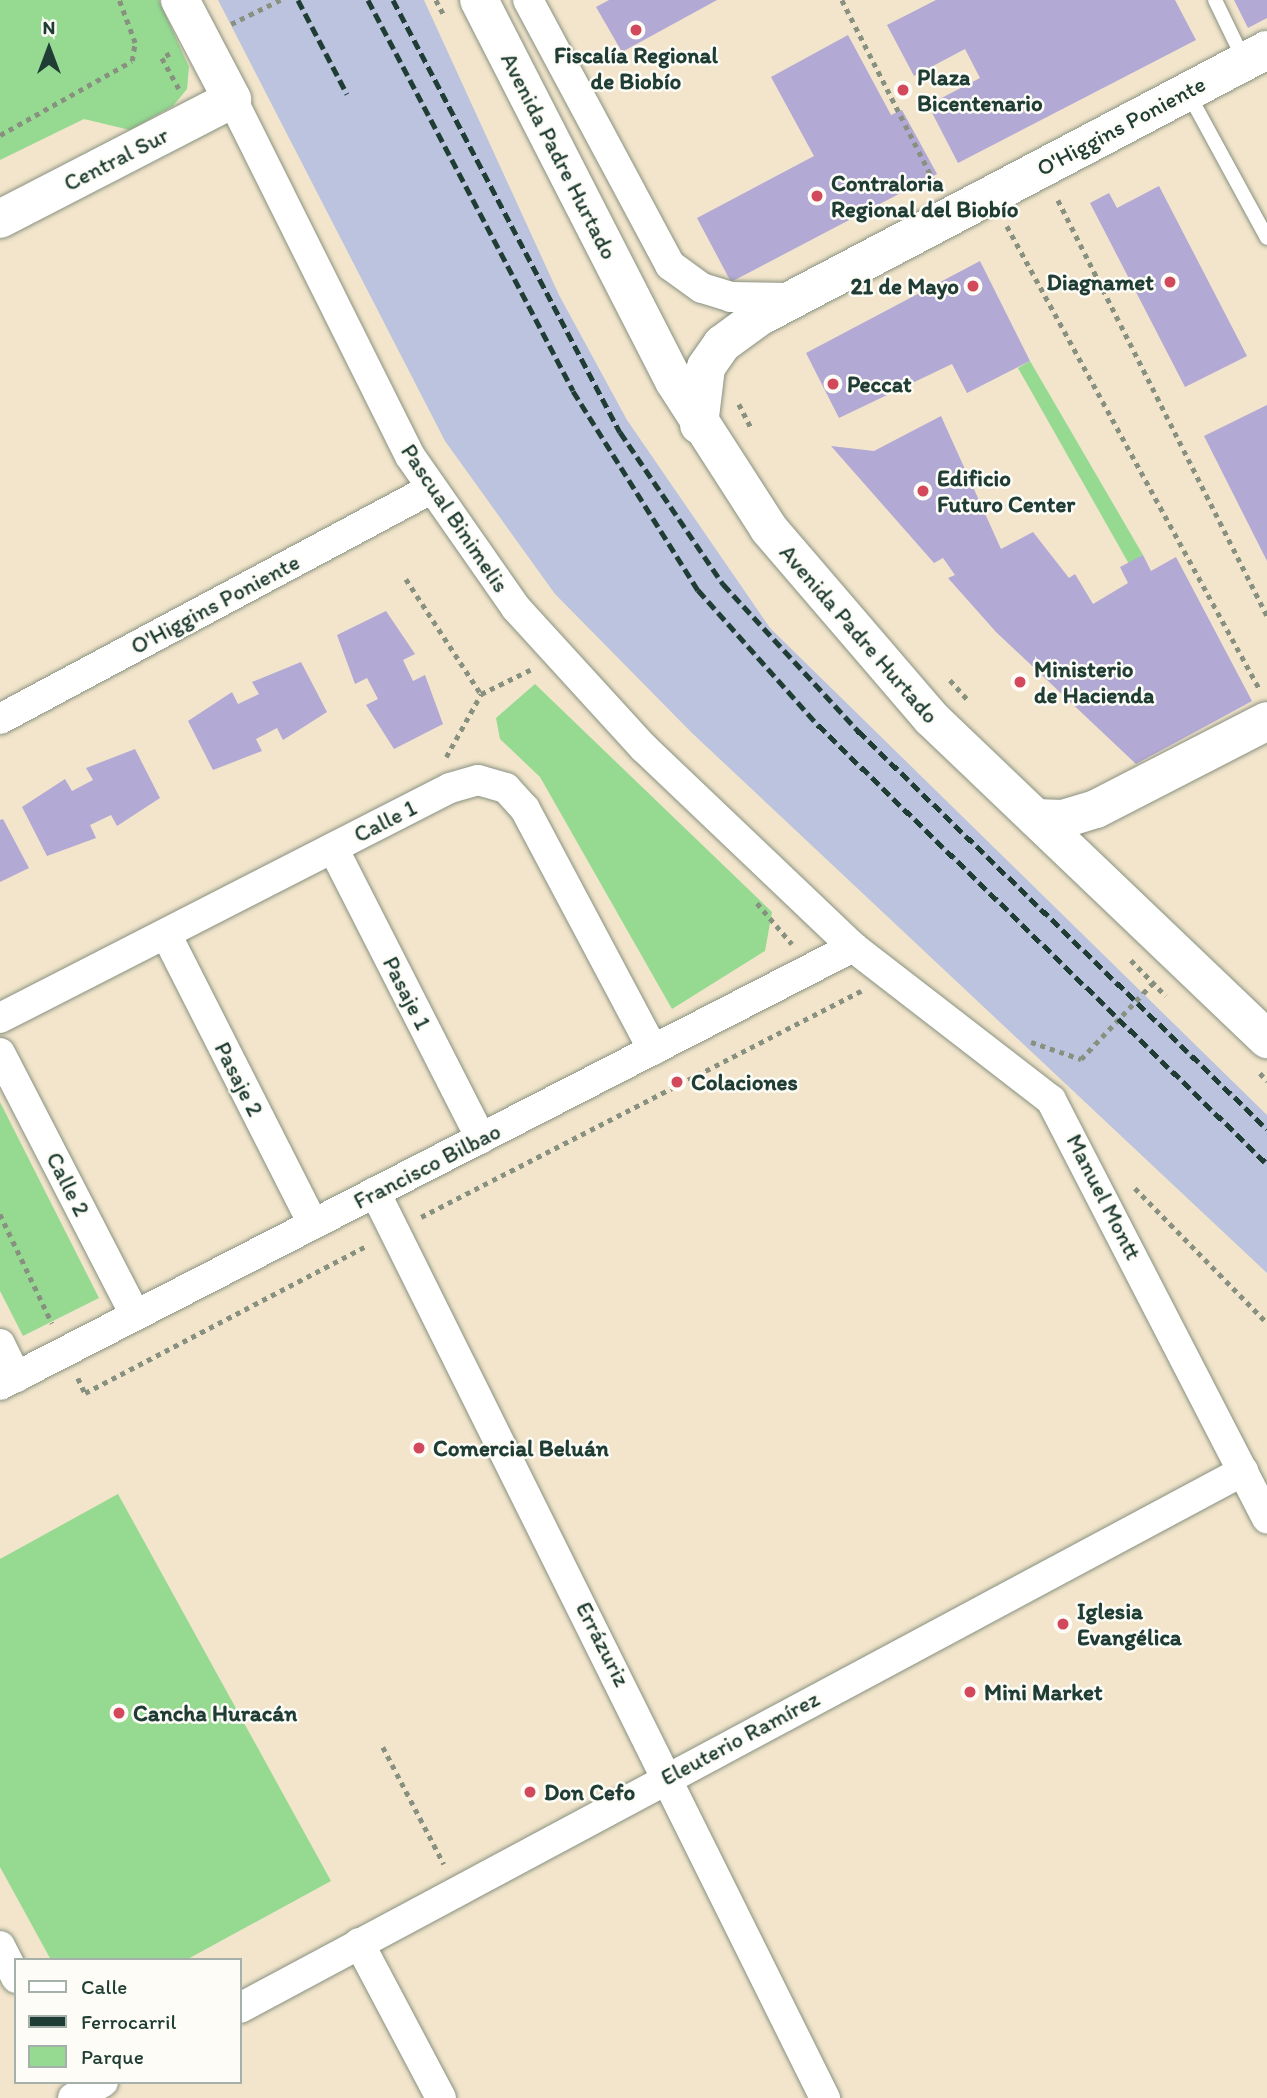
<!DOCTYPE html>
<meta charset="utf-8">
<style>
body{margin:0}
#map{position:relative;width:1267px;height:2098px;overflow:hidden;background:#f2e5cb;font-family:Itim,sans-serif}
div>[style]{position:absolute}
.industrial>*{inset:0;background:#bbc3de}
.green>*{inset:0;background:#96da92}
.building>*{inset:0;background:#b3a9d5}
.path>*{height:4.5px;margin-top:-2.25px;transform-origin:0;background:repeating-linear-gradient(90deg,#889180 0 5px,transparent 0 10px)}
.roads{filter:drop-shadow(0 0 2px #889180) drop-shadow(0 0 2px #889180)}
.lane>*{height:14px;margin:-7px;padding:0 7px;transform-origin:7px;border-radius:7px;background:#fff}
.street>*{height:30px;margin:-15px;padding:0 15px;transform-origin:15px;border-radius:15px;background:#fff}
.secondary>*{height:38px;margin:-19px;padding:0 19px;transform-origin:19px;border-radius:19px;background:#fff}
.primary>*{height:38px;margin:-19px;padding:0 19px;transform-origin:19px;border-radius:19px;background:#fff}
.rail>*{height:5px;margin-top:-2.5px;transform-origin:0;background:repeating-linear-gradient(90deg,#1f3d34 0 10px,transparent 0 15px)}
.dots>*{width:19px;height:19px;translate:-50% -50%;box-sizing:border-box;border:4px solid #fdfcf7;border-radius:50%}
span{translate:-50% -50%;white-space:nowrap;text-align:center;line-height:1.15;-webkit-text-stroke:5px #fdfcf7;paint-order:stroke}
.poi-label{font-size:23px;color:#1f3d34;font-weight:700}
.left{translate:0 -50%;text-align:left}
.right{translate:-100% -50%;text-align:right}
.street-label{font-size:23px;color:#1f3d34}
.legend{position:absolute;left:14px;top:1958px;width:228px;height:126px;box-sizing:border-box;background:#fdfcf7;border:2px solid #a4b0a9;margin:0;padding:9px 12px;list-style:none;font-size:21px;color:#1f3d34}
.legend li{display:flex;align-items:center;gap:14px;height:35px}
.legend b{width:35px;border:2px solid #a4b0a9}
.north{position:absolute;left:14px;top:14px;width:70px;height:70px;-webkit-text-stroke:5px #fdfcf7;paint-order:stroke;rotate:0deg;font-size:19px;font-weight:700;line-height:28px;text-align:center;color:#1f3d34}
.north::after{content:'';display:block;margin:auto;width:24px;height:32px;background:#1f3d34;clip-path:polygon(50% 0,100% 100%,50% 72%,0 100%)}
</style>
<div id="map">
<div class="industrial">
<div style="clip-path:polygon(218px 0,424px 0,559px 295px,627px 420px,770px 628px,1267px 1115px,1267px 1273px,692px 733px,555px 594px,445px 441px)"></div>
</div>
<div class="green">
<div style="clip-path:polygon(0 0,159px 0,189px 67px,187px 89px,173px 106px,130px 130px,84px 119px,0 160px)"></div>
<div style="clip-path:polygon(1030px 361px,1143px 555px,1129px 564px,1018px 368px)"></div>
<div style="clip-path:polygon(535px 684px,772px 912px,765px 951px,672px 1009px,540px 777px,500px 739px,496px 718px)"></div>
<div style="clip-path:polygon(0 1102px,99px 1298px,23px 1336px,0 1291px)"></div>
<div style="clip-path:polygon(118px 1494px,331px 1881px,186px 1960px,51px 1960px,0 1867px,0 1559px)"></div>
</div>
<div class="building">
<div style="clip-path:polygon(609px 0,717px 0,622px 52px,596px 7px)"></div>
<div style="clip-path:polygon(936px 0,1175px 0,1196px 40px,958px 163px,928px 105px,980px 78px,965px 49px,914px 76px,887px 25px)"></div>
<div style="clip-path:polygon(1234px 0,1267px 0,1267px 18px,1248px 28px)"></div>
<div style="clip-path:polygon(848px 35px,891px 115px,902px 110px,937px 174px,731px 282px,697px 218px,814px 156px,771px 77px)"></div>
<div style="clip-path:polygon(1159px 186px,1247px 356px,1185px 387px,1090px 203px,1109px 193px,1117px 208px)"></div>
<div style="clip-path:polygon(980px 261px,1030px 361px,967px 393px,952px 364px,839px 418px,806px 353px)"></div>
<div style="clip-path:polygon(1267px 405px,1267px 561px,1204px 436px)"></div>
<div style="clip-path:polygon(941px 416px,1001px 549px,1033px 532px,1069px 578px,1075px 574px,1093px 604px,1128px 583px,1120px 567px,1143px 555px,1151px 571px,1176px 557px,1252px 701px,1136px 764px,996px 632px,948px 578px,955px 575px,943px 558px,934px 563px,831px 446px,874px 451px)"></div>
<div style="clip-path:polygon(386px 611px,415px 654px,403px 660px,413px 681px,425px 675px,443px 724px,394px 749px,366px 705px,378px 699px,367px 678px,355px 684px,337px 635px)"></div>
<div style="clip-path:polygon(301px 662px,327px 712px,283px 740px,277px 728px,256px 739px,262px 751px,213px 770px,188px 721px,232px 692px,238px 704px,259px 694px,252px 682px)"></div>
<div style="clip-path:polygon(135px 749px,160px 798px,117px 826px,111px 815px,90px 825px,96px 838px,47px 856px,22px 807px,65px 779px,72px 791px,93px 780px,86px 768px)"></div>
<div style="clip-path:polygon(3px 819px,29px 868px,0 882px,0 820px)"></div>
</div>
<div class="path">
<div style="left:436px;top:0;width:17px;rotate:62deg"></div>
<div style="left:842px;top:0;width:205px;rotate:63.1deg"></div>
<div style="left:231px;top:24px;width:55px;rotate:-26.1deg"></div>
<div style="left:170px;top:54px;width:9px;rotate:153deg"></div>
<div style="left:162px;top:58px;width:35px;rotate:61deg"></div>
<div style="left:0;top:135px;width:151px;rotate:-29.3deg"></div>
<div style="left:132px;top:61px;width:18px;rotate:-81deg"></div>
<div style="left:135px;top:43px;width:46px;rotate:-110.4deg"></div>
<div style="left:1058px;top:200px;width:466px;rotate:63.3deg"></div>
<div style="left:1007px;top:226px;width:526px;rotate:61.39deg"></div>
<div style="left:739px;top:404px;width:27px;rotate:63deg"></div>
<div style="left:406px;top:579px;width:137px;rotate:56.9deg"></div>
<div style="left:950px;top:680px;width:27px;rotate:48deg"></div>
<div style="left:446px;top:757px;width:72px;rotate:-60.9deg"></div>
<div style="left:481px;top:694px;width:55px;rotate:-26.1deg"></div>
<div style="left:757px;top:903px;width:54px;rotate:49.5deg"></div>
<div style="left:1131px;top:960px;width:50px;rotate:45.8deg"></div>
<div style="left:1031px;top:1042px;width:53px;rotate:18.8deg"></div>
<div style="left:1081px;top:1059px;width:103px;rotate:-46.6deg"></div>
<div style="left:1260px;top:1073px;width:11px;rotate:49deg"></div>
<div style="left:1135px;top:1188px;width:189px;rotate:45.6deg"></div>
<div style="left:0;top:1214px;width:121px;rotate:64.5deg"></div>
<div style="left:421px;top:1217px;width:495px;rotate:-27.2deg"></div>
<div style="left:78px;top:1378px;width:17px;rotate:65deg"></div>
<div style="left:85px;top:1393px;width:317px;rotate:-27.6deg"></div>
<div style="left:383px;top:1747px;width:132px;rotate:62.5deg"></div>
</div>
<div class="roads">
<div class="lane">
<div style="left:1215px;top:0;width:67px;rotate:64.2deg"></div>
<div style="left:1188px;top:93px;width:165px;rotate:61.4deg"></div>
</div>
<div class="street">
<div style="left:528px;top:0;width:301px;rotate:61.8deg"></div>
<div style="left:670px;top:265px;width:39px;rotate:36deg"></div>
<div style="left:702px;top:288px;width:30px;rotate:17deg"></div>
<div style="left:731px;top:297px;width:60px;rotate:1deg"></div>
<div style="left:232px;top:99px;width:399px;rotate:63.5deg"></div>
<div style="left:410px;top:456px;width:185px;rotate:55.1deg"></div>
<div style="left:516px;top:608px;width:190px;rotate:47.6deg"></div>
<div style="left:644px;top:748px;width:289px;rotate:43.6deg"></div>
<div style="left:853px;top:947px;width:250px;rotate:37.7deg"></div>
<div style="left:1051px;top:1100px;width:471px;rotate:62.7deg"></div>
<div style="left:0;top:719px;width:488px;rotate:-28.1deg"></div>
<div style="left:333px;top:848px;width:326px;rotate:63deg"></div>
<div style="left:166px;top:934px;width:325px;rotate:63.1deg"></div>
<div style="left:0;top:1018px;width:505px;rotate:-27.07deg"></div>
<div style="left:450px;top:788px;width:29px;rotate:-16deg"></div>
<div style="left:478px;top:780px;width:29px;rotate:16deg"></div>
<div style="left:506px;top:788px;width:28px;rotate:48deg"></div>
<div style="left:525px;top:809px;width:273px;rotate:62deg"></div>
<div style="left:0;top:1053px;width:295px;rotate:62.7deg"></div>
<div style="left:375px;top:1192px;width:1012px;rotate:63.59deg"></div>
<div style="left:0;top:1344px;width:37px;rotate:64deg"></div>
<div style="left:0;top:1385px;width:959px;rotate:-27.18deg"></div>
<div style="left:359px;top:1943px;width:175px;rotate:62.1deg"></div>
<div style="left:0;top:1946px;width:36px;rotate:63deg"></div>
<div style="left:240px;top:2008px;width:1138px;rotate:-28.16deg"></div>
<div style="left:73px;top:2098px;width:34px;rotate:-28deg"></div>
</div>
<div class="secondary">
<div style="left:0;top:219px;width:261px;rotate:-27.3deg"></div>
<div style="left:232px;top:99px;width:112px;rotate:-117.7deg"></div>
<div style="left:1036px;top:818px;width:27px;rotate:2deg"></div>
<div style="left:1063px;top:819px;width:34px;rotate:-17deg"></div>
<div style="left:1096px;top:809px;width:192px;rotate:-27.2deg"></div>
</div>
<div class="primary">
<div style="left:479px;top:0;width:428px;rotate:62.9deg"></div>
<div style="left:674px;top:381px;width:176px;rotate:57.3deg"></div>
<div style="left:769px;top:529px;width:249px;rotate:49.4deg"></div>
<div style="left:931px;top:718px;width:465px;rotate:43.7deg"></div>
<div style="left:699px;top:425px;width:58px;rotate:-83.1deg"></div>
<div style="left:706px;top:367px;width:28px;rotate:-55deg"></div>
<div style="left:722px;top:344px;width:46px;rotate:-36.1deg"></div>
<div style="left:759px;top:317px;width:574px;rotate:-27.73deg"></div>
</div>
</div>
<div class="rail">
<div style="left:298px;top:0;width:106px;rotate:62.5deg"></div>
<div style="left:368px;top:0;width:441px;rotate:62.3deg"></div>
<div style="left:573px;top:391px;width:235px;rotate:57.9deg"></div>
<div style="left:698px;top:590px;width:181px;rotate:48.4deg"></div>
<div style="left:818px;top:725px;width:628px;rotate:44.35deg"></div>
<div style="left:393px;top:0;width:488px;rotate:62.3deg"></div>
<div style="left:620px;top:432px;width:184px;rotate:55.9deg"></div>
<div style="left:723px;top:584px;width:200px;rotate:47.4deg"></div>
<div style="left:858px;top:731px;width:571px;rotate:44.22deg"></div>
</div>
<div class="dots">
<div style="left:636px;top:30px;background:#d1495b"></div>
<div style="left:903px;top:90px;background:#d1495b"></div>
<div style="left:817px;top:196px;background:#d1495b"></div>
<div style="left:1170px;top:282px;background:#d1495b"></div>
<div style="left:973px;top:286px;background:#d1495b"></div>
<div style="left:833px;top:384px;background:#d1495b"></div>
<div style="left:923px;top:491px;background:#d1495b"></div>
<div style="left:1020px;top:682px;background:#d1495b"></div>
<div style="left:677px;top:1082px;background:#d1495b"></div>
<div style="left:419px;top:1448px;background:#d1495b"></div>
<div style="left:1063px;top:1624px;background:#d1495b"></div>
<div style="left:970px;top:1692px;background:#d1495b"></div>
<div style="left:119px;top:1713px;background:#d1495b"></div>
<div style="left:530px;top:1792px;background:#d1495b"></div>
</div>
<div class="poi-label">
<span style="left:636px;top:68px">Fiscalía Regional<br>de Biobío</span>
<span class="left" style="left:917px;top:90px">Plaza<br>Bicentenario</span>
<span class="left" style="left:831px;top:196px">Contraloria<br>Regional del Biobío</span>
<span class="right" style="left:1154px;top:282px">Diagnamet</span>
<span class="right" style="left:959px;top:286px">21 de Mayo</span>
<span class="left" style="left:847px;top:384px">Peccat</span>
<span class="left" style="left:937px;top:491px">Edificio<br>Futuro Center</span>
<span class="left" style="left:1034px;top:682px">Ministerio<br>de Hacienda</span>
<span class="left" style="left:691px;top:1082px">Colaciones</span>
<span class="left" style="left:433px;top:1448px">Comercial Beluán</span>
<span class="left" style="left:1077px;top:1624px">Iglesia<br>Evangélica</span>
<span class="left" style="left:984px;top:1692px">Mini Market</span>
<span class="left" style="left:133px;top:1713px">Cancha Huracán</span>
<span class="left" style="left:544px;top:1792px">Don Cefo</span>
</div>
<div class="street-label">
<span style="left:1121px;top:126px;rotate:-28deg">O'Higgins Poniente</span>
<span style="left:559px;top:156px;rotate:63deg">Avenida Padre Hurtado</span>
<span style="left:116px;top:159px;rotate:-27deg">Central Sur</span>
<span style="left:455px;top:518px;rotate:56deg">Pascual Binimelis</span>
<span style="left:215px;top:604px;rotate:-28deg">O'Higgins Poniente</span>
<span style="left:859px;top:634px;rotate:49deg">Avenida Padre Hurtado</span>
<span style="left:385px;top:821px;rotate:-27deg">Calle 1</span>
<span style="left:407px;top:993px;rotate:63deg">Pasaje 1</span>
<span style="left:239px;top:1079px;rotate:63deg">Pasaje 2</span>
<span style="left:427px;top:1166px;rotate:-27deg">Francisco Bilbao</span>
<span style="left:68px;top:1184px;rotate:63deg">Calle 2</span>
<span style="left:1104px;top:1197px;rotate:63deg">Manuel Montt</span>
<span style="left:603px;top:1644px;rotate:63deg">Errázuriz</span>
<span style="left:740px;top:1738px;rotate:-28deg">Eleuterio Ramírez</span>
</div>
<ul class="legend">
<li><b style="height:9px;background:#fff"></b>Calle</li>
<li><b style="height:9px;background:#1f3d34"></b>Ferrocarril</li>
<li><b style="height:19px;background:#96da92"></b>Parque</li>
</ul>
<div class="north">N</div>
</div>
